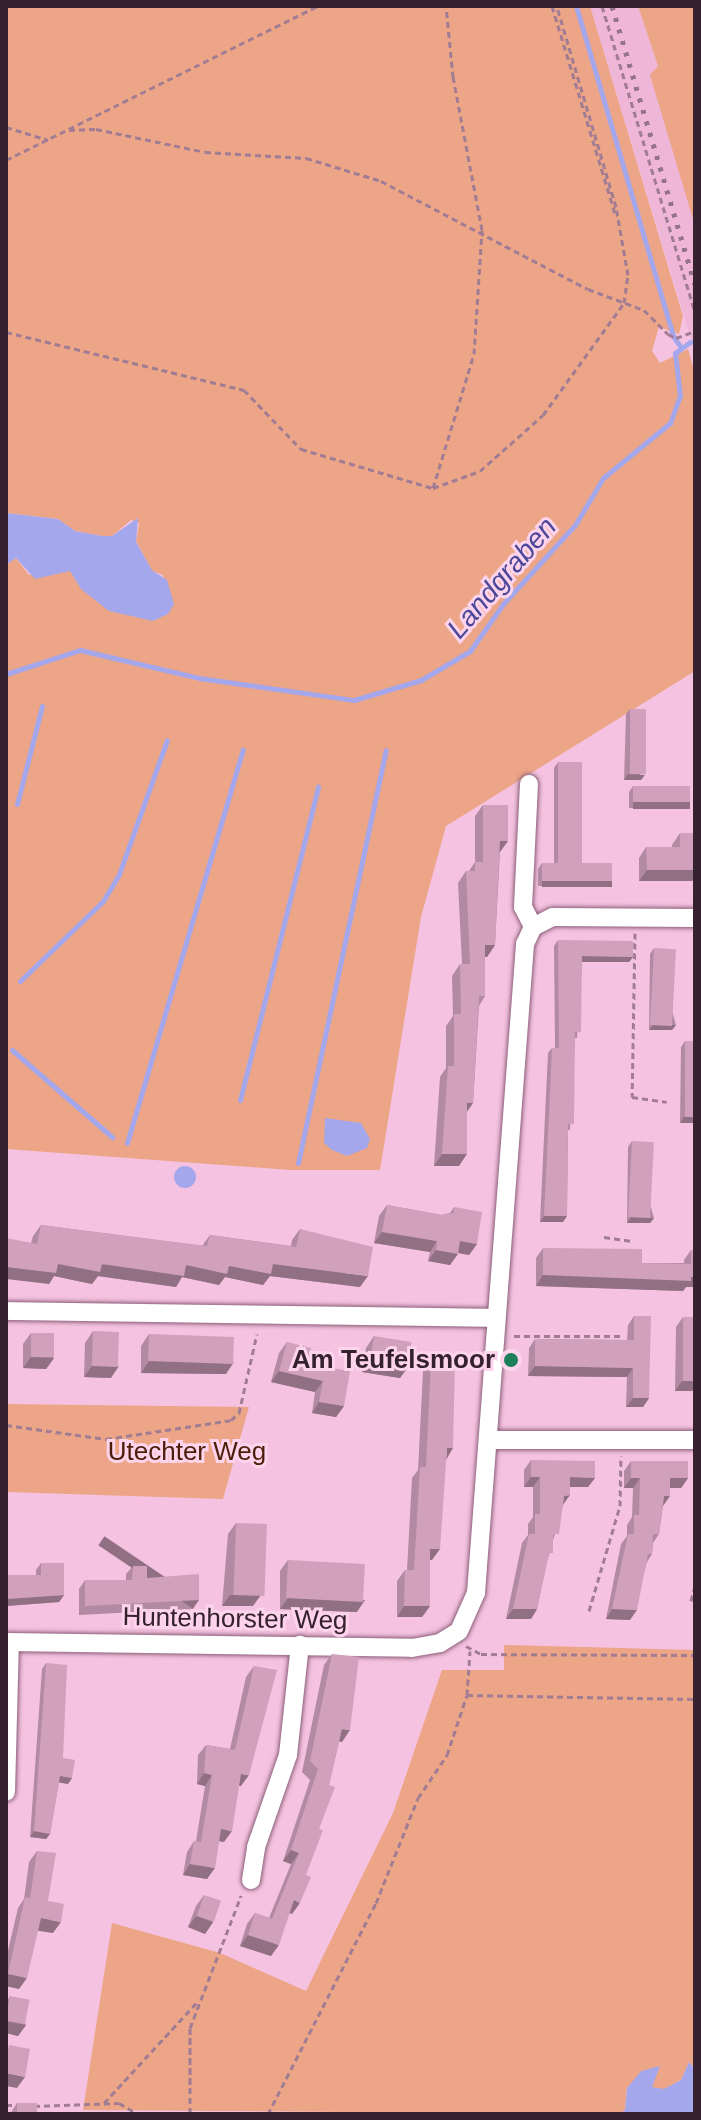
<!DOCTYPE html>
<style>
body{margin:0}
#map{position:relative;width:701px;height:2120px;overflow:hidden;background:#f5c3e1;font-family:Arial,sans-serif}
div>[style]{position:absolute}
.built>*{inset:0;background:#efb6d8}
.green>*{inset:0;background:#eda588}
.water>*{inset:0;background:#a4a7eb}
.round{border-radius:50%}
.stream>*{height:5px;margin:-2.5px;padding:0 2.5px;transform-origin:2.5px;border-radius:2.5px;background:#a4a7eb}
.path>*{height:3px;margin-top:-1.5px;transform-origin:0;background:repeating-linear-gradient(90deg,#a17c93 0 6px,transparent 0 10px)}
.roads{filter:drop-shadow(0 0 2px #8b5f7a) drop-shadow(0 0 2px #8b5f7a)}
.minor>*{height:18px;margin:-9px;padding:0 9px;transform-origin:9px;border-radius:9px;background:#fff}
.rail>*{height:5px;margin-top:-2.5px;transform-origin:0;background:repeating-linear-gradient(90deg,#957388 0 4px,transparent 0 12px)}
.wall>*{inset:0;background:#b38aa3}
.shaded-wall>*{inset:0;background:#927084;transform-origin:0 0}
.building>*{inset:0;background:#d0a0bd;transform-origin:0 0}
.dots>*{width:22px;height:22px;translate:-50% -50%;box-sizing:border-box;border:4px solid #fdd4ec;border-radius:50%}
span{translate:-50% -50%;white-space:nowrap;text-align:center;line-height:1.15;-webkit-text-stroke:6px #fdd4ec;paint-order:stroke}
.poi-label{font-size:26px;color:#35222e;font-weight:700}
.right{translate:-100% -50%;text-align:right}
.park-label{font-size:26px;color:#4c1d09}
.street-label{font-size:26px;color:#35222e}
.water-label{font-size:28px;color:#4c4899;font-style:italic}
.frame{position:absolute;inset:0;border:8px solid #35222e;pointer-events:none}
</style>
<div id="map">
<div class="built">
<div style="clip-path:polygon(590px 6px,638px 6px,695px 178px,695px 352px)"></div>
</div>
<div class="green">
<div style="clip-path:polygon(6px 6px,590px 6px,683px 316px,679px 334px,659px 327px,652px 351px,660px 363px,688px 349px,695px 373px,695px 671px,446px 826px,421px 917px,380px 1170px,291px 1170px,6px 1149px,6px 565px,16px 558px,29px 575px,70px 571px,94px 599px,156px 620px,172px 607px,163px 575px,152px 571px,136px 541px,139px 523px,131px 520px,112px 536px,102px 536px,75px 531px,58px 519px,6px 513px)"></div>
<div style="clip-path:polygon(638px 6px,695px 6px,695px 226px,650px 75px,658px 66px)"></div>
<div style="clip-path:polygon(6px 1404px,249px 1407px,223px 1499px,6px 1492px)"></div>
<div style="clip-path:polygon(504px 1645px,695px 1650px,695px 2069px,689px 2062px,681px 2080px,664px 2089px,627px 2087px,625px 2110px,620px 2114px,83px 2110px,112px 1923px,220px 1953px,306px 1991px,393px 1813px,442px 1670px,504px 1670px)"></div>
</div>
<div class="water">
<div style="clip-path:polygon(6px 513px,58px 519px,75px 531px,102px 536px,112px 536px,138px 518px,136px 542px,152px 570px,167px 580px,174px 604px,168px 614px,153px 621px,109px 611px,81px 589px,70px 571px,35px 579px,16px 558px,6px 565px)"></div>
<div style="clip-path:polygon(325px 1118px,361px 1123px,370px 1139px,367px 1148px,347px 1156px,332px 1150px,324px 1143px)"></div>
<div class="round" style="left:174px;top:1166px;width:22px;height:22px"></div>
<div style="clip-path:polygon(689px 2062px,695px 2069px,695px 2114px,620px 2114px,625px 2110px,627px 2088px,641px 2071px,660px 2066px,652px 2087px,664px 2089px,681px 2080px)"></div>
</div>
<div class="stream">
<div style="left:576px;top:6px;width:344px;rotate:73.6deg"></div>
<div style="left:673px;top:336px;width:12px;rotate:55deg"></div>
<div style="left:6px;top:674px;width:78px;rotate:-18deg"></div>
<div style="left:80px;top:650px;width:122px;rotate:13.2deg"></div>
<div style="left:199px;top:678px;width:157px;rotate:8.1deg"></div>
<div style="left:354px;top:700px;width:70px;rotate:-16.6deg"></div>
<div style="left:421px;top:680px;width:57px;rotate:-30.6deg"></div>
<div style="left:470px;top:651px;width:57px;rotate:-54.9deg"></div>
<div style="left:503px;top:604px;width:107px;rotate:-47.7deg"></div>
<div style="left:575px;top:525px;width:55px;rotate:-59.2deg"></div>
<div style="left:603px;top:478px;width:87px;rotate:-39.4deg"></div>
<div style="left:670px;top:423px;width:29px;rotate:-70deg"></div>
<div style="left:680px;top:396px;width:43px;rotate:-96.6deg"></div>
<div style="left:675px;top:353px;width:19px;rotate:-36deg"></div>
<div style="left:17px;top:804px;width:101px;rotate:-75.7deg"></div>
<div style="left:20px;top:981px;width:115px;rotate:-43.9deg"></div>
<div style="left:103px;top:901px;width:31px;rotate:-59deg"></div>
<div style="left:119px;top:874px;width:142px;rotate:-70.3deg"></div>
<div style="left:12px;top:1050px;width:133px;rotate:41deg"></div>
<div style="left:240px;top:1100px;width:323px;rotate:-76deg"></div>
<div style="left:127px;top:1143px;width:410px;rotate:-73.6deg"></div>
<div style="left:298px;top:1163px;width:422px;rotate:-78deg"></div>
</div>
<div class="path">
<div style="left:552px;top:6px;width:220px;rotate:73.1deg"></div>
<div style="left:602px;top:6px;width:321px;rotate:73.1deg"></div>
<div style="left:6px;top:127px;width:44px;rotate:17.2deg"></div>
<div style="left:69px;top:130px;width:27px;rotate:-2deg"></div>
<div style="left:96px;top:129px;width:111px;rotate:11.9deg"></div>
<div style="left:205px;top:152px;width:101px;rotate:3.4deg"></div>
<div style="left:306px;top:158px;width:78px;rotate:17deg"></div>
<div style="left:381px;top:181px;width:233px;rotate:27.6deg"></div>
<div style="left:588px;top:289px;width:60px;rotate:20.6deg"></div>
<div style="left:644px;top:310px;width:34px;rotate:45deg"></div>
<div style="left:668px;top:334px;width:9px;rotate:27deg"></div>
<div style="left:676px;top:338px;width:20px;rotate:-20deg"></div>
<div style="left:6px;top:160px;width:348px;rotate:-26.3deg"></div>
<div style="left:6px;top:332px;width:245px;rotate:13.7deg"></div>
<div style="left:244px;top:390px;width:82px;rotate:46deg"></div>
<div style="left:301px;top:449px;width:138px;rotate:16.5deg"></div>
<div style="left:433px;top:488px;width:140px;rotate:-73deg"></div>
<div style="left:474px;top:354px;width:124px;rotate:-86.3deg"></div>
<div style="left:482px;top:230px;width:156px;rotate:-100.7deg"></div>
<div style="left:453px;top:77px;width:71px;rotate:-95.6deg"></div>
<div style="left:433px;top:488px;width:50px;rotate:-19.9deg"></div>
<div style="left:480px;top:471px;width:84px;rotate:-41.6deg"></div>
<div style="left:543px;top:415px;width:138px;rotate:-54.1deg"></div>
<div style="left:624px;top:303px;width:28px;rotate:-82deg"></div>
<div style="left:628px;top:275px;width:69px;rotate:-100deg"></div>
<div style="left:616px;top:207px;width:209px;rotate:-106.4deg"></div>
<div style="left:635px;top:933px;width:164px;rotate:91deg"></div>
<div style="left:632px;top:1097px;width:35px;rotate:8deg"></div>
<div style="left:604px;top:1237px;width:28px;rotate:8deg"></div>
<div style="left:514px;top:1336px;width:108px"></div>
<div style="left:6px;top:1425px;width:101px;rotate:8deg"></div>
<div style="left:106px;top:1439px;width:126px;rotate:-8.6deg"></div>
<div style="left:231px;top:1420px;width:11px;rotate:-41deg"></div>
<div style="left:239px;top:1413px;width:81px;rotate:-77.2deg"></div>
<div style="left:691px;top:1601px;width:16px;rotate:-75deg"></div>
<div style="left:589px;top:1611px;width:109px;rotate:-73.6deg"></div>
<div style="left:620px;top:1506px;width:50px;rotate:-88.9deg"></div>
<div style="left:466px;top:1646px;width:17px;rotate:28deg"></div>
<div style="left:481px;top:1654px;width:214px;rotate:0.3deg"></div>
<div style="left:467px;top:1695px;width:228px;rotate:1deg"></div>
<div style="left:104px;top:2103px;width:140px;rotate:-47.3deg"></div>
<div style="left:6px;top:2105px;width:12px"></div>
<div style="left:34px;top:2106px;width:85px;rotate:-2deg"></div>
<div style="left:119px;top:2103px;width:22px;rotate:30deg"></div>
<div style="left:190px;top:2114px;width:86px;rotate:-90deg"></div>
<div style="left:190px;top:2028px;width:142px;rotate:-68.9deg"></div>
<div style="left:268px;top:2114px;width:237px;rotate:-62.9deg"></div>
<div style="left:376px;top:1903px;width:113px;rotate:-68.2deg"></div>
<div style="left:418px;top:1798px;width:52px;rotate:-56deg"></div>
<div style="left:447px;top:1755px;width:63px;rotate:-71.6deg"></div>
<div style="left:467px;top:1695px;width:44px;rotate:-86.1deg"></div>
</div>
<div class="roads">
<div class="minor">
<div style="left:529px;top:784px;width:123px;rotate:92.8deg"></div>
<div style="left:523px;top:907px;width:22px;rotate:63deg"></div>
<div style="left:6px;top:1311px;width:489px;rotate:0.8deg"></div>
<div style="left:488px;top:1440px;width:207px"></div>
<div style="left:6px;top:1642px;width:406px;rotate:0.8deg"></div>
<div style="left:412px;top:1648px;width:28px;rotate:-10deg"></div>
<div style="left:440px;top:1643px;width:22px;rotate:-32deg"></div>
<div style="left:459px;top:1631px;width:42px;rotate:-65.9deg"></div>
<div style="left:476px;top:1593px;width:651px;rotate:-85.68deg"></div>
<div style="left:525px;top:944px;width:19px;rotate:-65deg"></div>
<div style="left:533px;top:927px;width:22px;rotate:-27deg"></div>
<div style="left:553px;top:917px;width:142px;rotate:0.4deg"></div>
<div style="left:6px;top:1792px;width:150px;rotate:-88.5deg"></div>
<div style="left:251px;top:1880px;width:33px;rotate:-81deg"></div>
<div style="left:256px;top:1847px;width:97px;rotate:-70.8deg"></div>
<div style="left:288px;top:1755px;width:111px;rotate:-83.8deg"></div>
</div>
</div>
<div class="rail">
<div style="left:612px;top:6px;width:290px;rotate:73.4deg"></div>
</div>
<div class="wall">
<div style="clip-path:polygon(630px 709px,641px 780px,624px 780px,626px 714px)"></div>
<div style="clip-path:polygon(558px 762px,582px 863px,612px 881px,608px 886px,538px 886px,538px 869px,542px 863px,554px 863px,554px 768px)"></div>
<div style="clip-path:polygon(633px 786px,690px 802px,686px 808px,629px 808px,629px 792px)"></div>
<div style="clip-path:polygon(483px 805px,500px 852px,495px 945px,487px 957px,485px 957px,485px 996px,479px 1006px,473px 1103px,467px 1112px,459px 1166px,434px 1166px,440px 1077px,446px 1068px,446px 1026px,453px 1016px,452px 976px,460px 964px,462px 964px,458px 883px,466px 871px,469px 871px,475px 862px,475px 816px)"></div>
<div style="clip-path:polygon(680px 833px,695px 833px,695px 877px,692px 881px,639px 881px,639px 858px,646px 847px,672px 847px,672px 845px)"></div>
<div style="clip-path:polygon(558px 940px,633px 957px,629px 962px,582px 962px,577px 1038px,575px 1038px,570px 1130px,568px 1130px,567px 1216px,563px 1222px,540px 1222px,548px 1053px,552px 1048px,555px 1048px,554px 946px)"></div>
<div style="clip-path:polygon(654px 948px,676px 1025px,672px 1030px,649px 1030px,650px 954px)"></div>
<div style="clip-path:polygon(685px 1041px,695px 1041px,695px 1123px,680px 1123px,681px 1047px)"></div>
<div style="clip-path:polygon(632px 1141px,654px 1218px,650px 1223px,627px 1223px,628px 1147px)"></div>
<div style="clip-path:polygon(387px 1205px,442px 1215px,450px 1213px,454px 1207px,477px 1244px,469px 1255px,458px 1253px,450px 1265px,428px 1261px,430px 1252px,374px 1243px,379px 1216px)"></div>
<div style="clip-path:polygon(41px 1225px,202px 1246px,210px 1235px,291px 1246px,292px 1240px,300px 1229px,360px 1287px,270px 1276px,263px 1285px,225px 1277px,219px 1285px,182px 1277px,176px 1287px,98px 1276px,92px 1284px,54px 1276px,49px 1284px,31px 1243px,33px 1236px)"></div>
<div style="clip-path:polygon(543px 1248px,642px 1263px,684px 1263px,684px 1260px,691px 1250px,695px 1250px,686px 1287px,683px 1291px,536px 1286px,536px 1258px)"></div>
<div style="clip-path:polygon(634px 1316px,649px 1398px,643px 1407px,626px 1407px,627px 1377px,528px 1376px,529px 1348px,535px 1339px,627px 1340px,628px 1325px)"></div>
<div style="clip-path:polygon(683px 1317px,695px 1317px,695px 1387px,692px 1391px,675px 1391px,676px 1327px)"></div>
<div style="clip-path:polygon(93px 1331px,111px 1378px,84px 1377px,85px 1343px)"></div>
<div style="clip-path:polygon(31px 1333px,54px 1358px,46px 1369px,23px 1368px,23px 1344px)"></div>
<div style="clip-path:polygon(149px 1334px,226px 1374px,141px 1373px,141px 1346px)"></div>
<div style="clip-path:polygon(374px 1336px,408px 1367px,400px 1378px,362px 1372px,366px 1348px)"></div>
<div style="clip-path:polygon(287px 1342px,308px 1364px,344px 1406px,336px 1417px,312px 1413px,315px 1392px,271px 1382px,279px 1353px)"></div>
<div style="clip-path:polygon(431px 1359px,446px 1458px,432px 1560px,430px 1560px,430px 1606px,422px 1617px,397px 1617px,397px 1581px,405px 1570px,407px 1570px,412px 1478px,418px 1470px,423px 1371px)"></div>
<div style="clip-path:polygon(531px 1460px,595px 1478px,588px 1487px,570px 1487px,563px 1505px,547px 1562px,537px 1609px,531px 1619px,506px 1619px,522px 1543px,528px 1535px,528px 1524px,533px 1517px,533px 1487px,524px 1487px,524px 1470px)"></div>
<div style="clip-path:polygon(631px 1461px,688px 1478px,681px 1488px,670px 1488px,663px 1506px,659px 1534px,653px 1543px,652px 1554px,647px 1562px,630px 1620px,606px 1619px,621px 1544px,627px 1536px,627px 1525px,632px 1517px,633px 1488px,624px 1488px,624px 1471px)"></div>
<div style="clip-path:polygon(236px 1523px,253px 1606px,222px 1606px,228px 1534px)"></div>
<div style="clip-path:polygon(288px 1560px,357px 1612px,280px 1609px,280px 1571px)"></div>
<div style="clip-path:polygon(41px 1563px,64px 1595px,59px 1602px,6px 1606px,6px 1575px,36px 1575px,36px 1570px)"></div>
<div style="clip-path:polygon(133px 1566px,147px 1578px,193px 1609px,79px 1615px,79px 1589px,85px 1580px,126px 1580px,126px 1574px)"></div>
<div style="clip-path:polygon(332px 1654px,342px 1742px,339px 1741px,319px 1829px,292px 1914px,289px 1913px,271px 1956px,240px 1946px,247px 1924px,255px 1913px,269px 1918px,291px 1864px,283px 1861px,310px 1780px,302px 1772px,324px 1665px)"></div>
<div style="clip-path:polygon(46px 1663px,63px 1758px,72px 1778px,68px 1784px,59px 1782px,50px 1834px,46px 1839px,30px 1837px,42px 1669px)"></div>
<div style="clip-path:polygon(254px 1666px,241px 1786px,239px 1786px,224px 1842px,219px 1841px,207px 1879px,183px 1875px,187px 1852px,194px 1841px,196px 1841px,205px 1786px,197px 1784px,198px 1755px,206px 1745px,230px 1749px,246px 1677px)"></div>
<div style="clip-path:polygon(37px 1851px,48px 1901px,53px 1933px,38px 1930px,19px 1989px,6px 1986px,6px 1959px,18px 1908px,24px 1899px,29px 1862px)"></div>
<div style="clip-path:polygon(204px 1895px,213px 1922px,205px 1934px,188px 1927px,196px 1906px)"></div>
<div style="clip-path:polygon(10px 1996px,26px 2025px,18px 2036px,6px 2033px,6px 2003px)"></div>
<div style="clip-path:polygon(17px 2103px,36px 2114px,10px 2114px)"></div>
</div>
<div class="shaded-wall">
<div style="clip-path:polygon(628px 774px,645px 775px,641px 780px,624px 780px)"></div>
<div style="left:633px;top:802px;width:57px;height:7px"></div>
<div style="clip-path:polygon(500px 841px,508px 841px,500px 852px,492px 852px)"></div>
<div style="clip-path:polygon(647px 870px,695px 870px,695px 877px,692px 881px,639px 881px)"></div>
<div style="left:542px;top:881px;width:70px;height:6px"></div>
<div style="clip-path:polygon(485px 945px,495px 945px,487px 957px,477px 957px)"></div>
<div style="clip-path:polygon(582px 956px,633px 957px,629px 962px,578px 962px)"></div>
<div style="clip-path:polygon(653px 1025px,676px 1025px,672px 1030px,649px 1030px)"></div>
<div style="clip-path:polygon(467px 1103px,473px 1103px,465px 1114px)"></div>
<div style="clip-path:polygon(684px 1117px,695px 1117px,695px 1123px,680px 1123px)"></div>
<div style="clip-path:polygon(442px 1154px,467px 1154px,459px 1166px,434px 1166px)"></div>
<div style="clip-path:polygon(544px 1216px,567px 1216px,563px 1222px,540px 1222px)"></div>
<div style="clip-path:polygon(631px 1217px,654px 1218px,650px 1223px,627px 1223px)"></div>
<div style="clip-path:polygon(382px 1232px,437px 1241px,430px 1252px,374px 1243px)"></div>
<div style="clip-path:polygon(460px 1241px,477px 1244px,469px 1255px,453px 1252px)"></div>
<div style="clip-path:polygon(436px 1250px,458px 1254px,450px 1265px,428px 1261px)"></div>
<div style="clip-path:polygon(58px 1264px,229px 1266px,273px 1264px,368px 1276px,360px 1287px,270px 1276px,263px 1285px,225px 1277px,219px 1285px,182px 1277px,176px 1287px,98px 1276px,92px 1284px,54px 1276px,49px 1284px,6px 1279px,6px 1267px)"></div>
<div style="clip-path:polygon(543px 1275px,695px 1277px,695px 1287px,686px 1287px,683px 1291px,536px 1286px)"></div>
<div style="clip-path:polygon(31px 1357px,54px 1358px,46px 1369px,23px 1368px)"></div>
<div style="clip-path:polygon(149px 1361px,234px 1362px,226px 1374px,141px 1373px)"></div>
<div style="clip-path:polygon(370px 1361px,408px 1367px,400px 1378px,362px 1372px)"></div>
<div style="clip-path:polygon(92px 1366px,119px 1366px,111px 1378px,84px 1377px)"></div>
<div style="clip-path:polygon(535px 1366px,633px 1368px,627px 1377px,528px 1376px)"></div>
<div style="clip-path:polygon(279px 1371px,323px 1381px,315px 1392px,271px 1382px)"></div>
<div style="clip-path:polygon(682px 1381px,695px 1381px,695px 1387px,692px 1391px,675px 1391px)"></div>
<div style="clip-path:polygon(633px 1398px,649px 1398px,643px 1407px,626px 1407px)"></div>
<div style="clip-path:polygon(319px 1402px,344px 1406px,336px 1417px,312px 1413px)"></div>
<div style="clip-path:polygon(447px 1448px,453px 1448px,446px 1460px)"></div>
<div style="clip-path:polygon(531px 1477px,540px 1477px,533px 1487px,524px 1487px)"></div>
<div style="clip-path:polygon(570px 1477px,595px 1478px,588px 1487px,563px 1487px)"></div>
<div style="clip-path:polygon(631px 1478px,640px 1478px,633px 1488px,624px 1488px)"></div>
<div style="clip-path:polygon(670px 1478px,688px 1478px,681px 1488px,663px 1488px)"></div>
<div style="clip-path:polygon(570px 1495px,563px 1505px,564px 1496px)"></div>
<div style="clip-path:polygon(664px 1496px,670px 1496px,663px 1506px)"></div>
<div style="clip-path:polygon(430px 1549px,440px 1549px,432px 1560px,422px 1560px)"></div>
<div style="clip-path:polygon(64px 1595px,59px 1602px,6px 1606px,6px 1599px)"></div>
<div style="clip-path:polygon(230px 1595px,261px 1595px,253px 1606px,222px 1606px)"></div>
<div style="clip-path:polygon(288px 1598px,365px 1600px,357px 1612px,280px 1609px)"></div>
<div style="left:199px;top:1600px;width:11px;height:114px;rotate:124deg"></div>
<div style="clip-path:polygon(404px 1606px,430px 1606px,422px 1617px,397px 1617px)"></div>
<div style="clip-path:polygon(513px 1609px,537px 1609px,531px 1619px,506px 1619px)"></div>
<div style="clip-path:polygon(612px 1609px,637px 1610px,630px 1620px,606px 1619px)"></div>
<div style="clip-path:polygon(342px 1729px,350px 1730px,342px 1742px,334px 1740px)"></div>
<div style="clip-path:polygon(204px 1773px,212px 1775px,205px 1786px,197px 1784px)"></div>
<div style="clip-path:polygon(241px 1774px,249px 1775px,241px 1786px,233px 1785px)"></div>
<div style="clip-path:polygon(60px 1776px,72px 1778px,68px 1784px,56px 1782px)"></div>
<div style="clip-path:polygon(221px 1829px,232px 1831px,224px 1842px,213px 1840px)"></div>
<div style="clip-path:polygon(34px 1831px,50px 1834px,46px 1839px,30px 1837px)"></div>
<div style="clip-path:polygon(291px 1850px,299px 1853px,291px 1864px,283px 1861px)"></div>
<div style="clip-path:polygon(190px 1864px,215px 1868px,207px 1879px,183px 1875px)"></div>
<div style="clip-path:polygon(294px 1900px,300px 1903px,292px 1914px,286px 1911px)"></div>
<div style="clip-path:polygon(196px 1916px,213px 1922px,205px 1934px,188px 1927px)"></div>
<div style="clip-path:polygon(41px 1918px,61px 1922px,53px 1933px,33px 1930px)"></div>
<div style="clip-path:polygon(248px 1935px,279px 1945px,271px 1956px,240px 1946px)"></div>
<div style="clip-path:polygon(8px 1974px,27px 1978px,19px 1989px,6px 1986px,6px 1976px)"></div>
<div style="clip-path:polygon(6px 2021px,26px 2025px,18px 2036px,6px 2033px)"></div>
<div style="clip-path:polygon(6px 2073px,25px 2077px,17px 2088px,6px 2086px)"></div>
</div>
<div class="building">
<div style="left:630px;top:709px;width:16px;height:65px"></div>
<div style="clip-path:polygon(558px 762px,582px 762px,582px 863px,612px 863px,612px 881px,542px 881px,542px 863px,558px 863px)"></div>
<div style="left:633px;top:786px;width:57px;height:16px"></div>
<div style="clip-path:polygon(483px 805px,508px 805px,508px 841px,500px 841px,495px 945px,485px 945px,485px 996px,479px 996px,473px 1103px,467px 1103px,467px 1154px,442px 1154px,448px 1066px,454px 1066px,454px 1014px,461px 1014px,460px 964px,470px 964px,466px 871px,475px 871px,475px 862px,483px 862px)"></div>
<div style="clip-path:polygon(680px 833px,695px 833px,695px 870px,647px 870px,646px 847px,680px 847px)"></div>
<div style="clip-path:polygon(558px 940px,633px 941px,633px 957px,582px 956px,581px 1032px,575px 1032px,574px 1124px,568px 1124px,567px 1216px,544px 1216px,552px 1048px,559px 1048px)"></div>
<div style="left:654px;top:948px;width:22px;height:77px;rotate:3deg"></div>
<div style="left:685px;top:1041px;width:10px;height:76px"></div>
<div style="left:632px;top:1141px;width:22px;height:76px;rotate:3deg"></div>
<div style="clip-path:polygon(387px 1205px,442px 1215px,454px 1213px,454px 1207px,482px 1212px,477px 1244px,460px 1241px,458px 1254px,436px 1250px,437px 1241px,382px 1232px)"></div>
<div style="clip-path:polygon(41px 1225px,207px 1246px,210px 1235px,296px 1247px,300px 1229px,373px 1247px,368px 1276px,273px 1264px,271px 1274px,229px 1266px,227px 1274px,186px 1265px,184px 1276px,102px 1264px,100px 1272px,58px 1264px,56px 1273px,6px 1267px,6px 1238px,37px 1244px)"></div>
<div style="clip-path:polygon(543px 1248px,642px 1249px,642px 1263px,691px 1264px,691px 1250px,695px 1250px,695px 1277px,691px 1277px,691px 1281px,543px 1275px)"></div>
<div style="clip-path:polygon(634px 1316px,651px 1316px,649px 1398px,633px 1398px,633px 1368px,535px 1366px,535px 1339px,634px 1340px)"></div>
<div style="left:683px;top:1317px;width:12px;height:64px"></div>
<div style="left:93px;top:1331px;width:26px;height:35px;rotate:2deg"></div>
<div style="left:31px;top:1333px;width:23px;height:24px"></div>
<div style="left:149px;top:1334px;width:85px;height:27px;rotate:2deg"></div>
<div style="left:374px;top:1336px;width:38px;height:25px;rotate:9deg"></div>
<div style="clip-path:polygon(287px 1342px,311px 1348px,308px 1364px,350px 1371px,344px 1406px,319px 1402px,323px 1381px,279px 1371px)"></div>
<div style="clip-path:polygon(431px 1359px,455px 1360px,453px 1448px,447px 1448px,440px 1549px,430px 1549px,430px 1606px,404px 1606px,405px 1570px,414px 1570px,420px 1467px,426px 1467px)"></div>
<div style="clip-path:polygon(531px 1460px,595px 1461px,595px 1478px,570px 1477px,570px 1495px,564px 1496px,559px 1534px,553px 1534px,553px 1553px,549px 1553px,537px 1609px,513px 1609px,529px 1534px,535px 1534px,535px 1514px,540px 1514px,540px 1477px,531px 1477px)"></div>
<div style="clip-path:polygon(631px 1461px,688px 1461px,688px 1478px,670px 1478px,670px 1496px,664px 1496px,659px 1534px,653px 1534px,652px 1554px,648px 1554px,637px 1610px,612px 1609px,628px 1534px,634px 1534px,634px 1515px,639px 1515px,640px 1478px,631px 1478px)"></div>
<div style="left:236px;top:1523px;width:31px;height:72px;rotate:2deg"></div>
<div style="left:288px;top:1560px;width:77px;height:38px;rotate:3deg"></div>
<div style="clip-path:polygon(41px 1563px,64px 1563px,64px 1595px,6px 1599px,6px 1575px,41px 1575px)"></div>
<div style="clip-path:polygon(133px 1566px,147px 1566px,147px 1578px,199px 1574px,199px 1600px,85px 1606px,85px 1580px,132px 1580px)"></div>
<div style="clip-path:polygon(332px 1654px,359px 1657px,350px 1730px,342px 1729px,329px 1785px,335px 1787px,319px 1829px,323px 1830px,306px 1875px,311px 1877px,300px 1903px,294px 1900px,279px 1945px,248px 1935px,255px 1913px,272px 1919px,299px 1853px,291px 1850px,318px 1769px,310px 1761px)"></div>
<div style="clip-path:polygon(46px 1663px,67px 1665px,63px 1758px,75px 1760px,72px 1778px,60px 1776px,50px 1834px,34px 1831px)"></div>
<div style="clip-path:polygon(254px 1666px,277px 1670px,249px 1775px,241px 1774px,232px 1831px,221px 1829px,215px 1868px,190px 1864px,194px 1841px,201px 1842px,212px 1775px,204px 1773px,206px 1745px,235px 1750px)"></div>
<div style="clip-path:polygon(37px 1851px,56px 1853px,48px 1901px,64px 1904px,61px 1922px,41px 1918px,27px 1978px,8px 1974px,25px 1897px,30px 1898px)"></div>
<div style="left:204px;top:1895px;width:18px;height:22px;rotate:19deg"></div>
<div style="left:10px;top:1996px;width:20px;height:25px;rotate:11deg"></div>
<div style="clip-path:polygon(9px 2045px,30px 2049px,25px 2077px,6px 2073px,6px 2059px)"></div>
<div style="left:17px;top:2103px;width:20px;height:11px"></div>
</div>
<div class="dots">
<div style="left:511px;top:1360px;background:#1c805a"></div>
</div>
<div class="poi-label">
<span class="right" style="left:495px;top:1360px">Am Teufelsmoor</span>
</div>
<div class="park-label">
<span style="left:187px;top:1452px">Utechter Weg</span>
</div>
<div class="street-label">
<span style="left:235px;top:1619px;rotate:1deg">Huntenhorster Weg</span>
</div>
<div class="water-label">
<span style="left:502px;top:578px;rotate:-49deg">Landgraben</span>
</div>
<div class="frame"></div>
</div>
